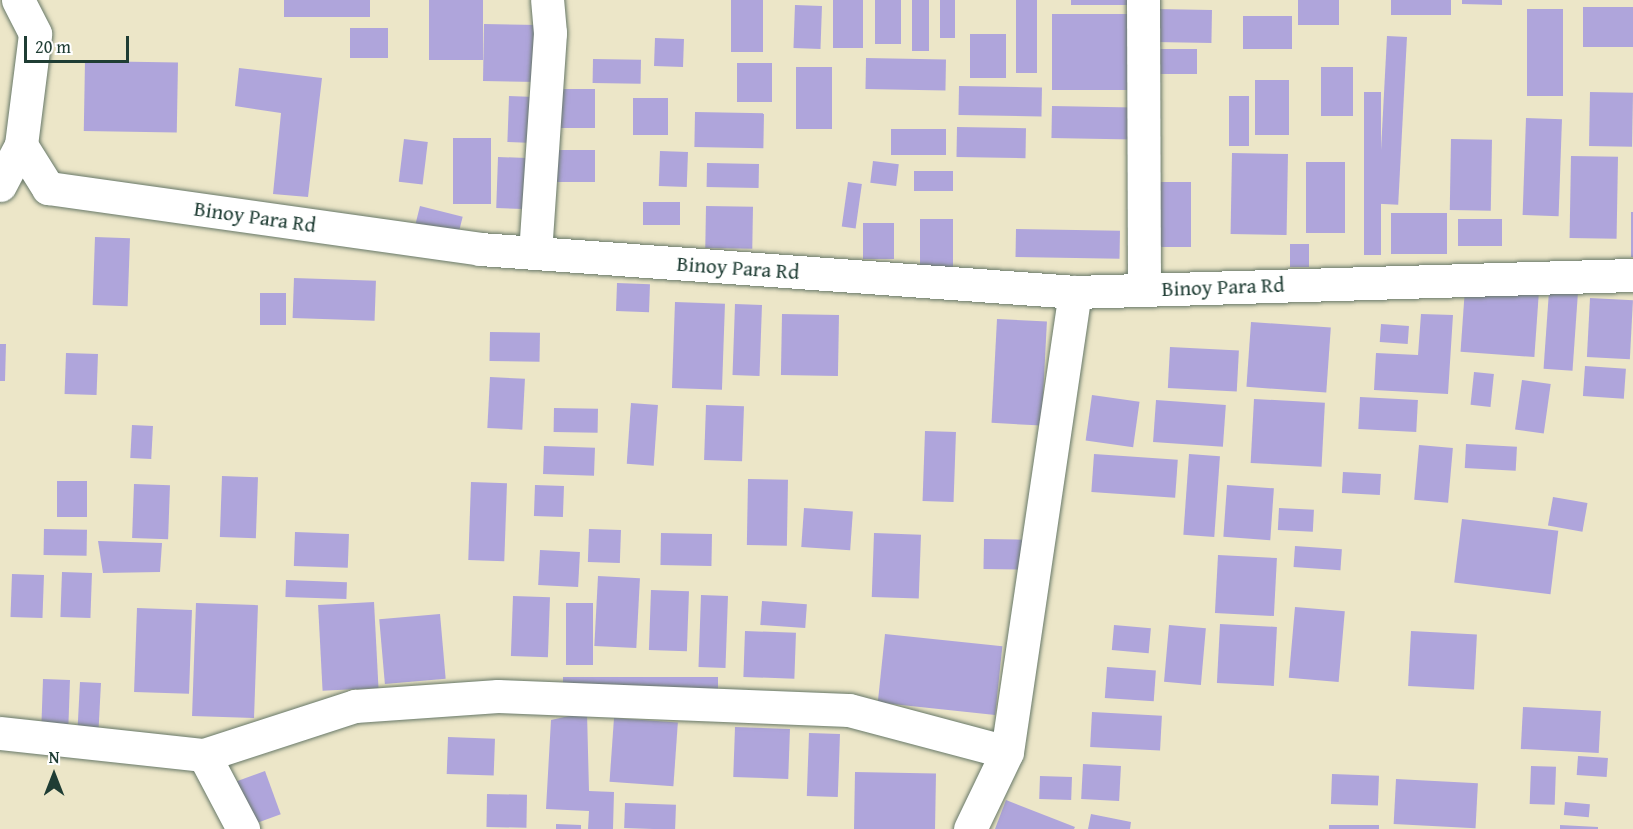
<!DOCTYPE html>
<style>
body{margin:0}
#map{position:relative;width:1633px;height:829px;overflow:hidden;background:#ece6c8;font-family:"Gentium Book Plus",serif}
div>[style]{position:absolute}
.building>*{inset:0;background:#afa5db;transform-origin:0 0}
.roads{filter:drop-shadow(0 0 2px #677868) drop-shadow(0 0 2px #677868)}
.minor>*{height:33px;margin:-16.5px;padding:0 16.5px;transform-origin:16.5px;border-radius:16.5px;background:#fff}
span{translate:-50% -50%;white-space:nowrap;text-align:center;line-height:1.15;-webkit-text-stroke:6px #fff;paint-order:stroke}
.street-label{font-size:21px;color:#1f3d34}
.north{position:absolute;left:24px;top:745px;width:60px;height:60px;-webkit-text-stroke:4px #fff;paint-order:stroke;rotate:0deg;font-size:16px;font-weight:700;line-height:24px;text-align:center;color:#1f3d34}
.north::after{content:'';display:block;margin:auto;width:21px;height:27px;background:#1f3d34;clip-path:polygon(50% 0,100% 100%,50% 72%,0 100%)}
.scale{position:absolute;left:24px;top:36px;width:105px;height:27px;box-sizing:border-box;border:3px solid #1f3d34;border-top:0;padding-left:8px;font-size:18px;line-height:21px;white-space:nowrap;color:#1f3d34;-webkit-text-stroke:4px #fff;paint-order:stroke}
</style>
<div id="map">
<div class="building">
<div style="left:284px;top:0;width:86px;height:17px"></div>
<div style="left:429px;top:0;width:54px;height:60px"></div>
<div style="left:731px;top:0;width:32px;height:52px"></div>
<div style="left:833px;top:0;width:30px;height:48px"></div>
<div style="left:875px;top:0;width:26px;height:44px"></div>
<div style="left:912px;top:0;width:17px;height:51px"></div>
<div style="left:940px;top:0;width:15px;height:38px"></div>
<div style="left:1016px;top:0;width:21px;height:73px"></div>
<div style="left:1071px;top:0;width:59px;height:5px"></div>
<div style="left:1298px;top:0;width:41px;height:25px"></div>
<div style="left:1391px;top:0;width:60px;height:15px"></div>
<div style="clip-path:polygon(1462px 0,1502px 0,1502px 5px,1462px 4px)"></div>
<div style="left:795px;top:5px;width:27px;height:43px;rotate:2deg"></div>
<div style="left:1583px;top:7px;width:50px;height:40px"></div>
<div style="left:1155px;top:9px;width:57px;height:33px;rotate:1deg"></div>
<div style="left:1527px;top:9px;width:36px;height:87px"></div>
<div style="left:1052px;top:14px;width:79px;height:76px"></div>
<div style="left:1243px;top:16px;width:49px;height:33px"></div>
<div style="left:484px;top:24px;width:55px;height:57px;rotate:1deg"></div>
<div style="left:350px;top:28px;width:38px;height:30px"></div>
<div style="left:970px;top:34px;width:36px;height:44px"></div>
<div style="left:1387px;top:36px;width:20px;height:168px;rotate:3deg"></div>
<div style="left:655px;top:38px;width:29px;height:28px;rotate:2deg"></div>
<div style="left:1150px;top:49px;width:47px;height:25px"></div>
<div style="left:866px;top:58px;width:80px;height:31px;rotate:1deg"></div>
<div style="left:593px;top:59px;width:48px;height:24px;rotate:1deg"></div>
<div style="left:85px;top:61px;width:93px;height:70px;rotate:1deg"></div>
<div style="left:737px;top:63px;width:35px;height:39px"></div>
<div style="left:796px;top:67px;width:36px;height:62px"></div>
<div style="left:1321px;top:67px;width:32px;height:49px"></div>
<div style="clip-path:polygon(239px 68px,322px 78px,308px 197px,273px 194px,281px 113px,235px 106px)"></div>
<div style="left:1255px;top:80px;width:34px;height:55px"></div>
<div style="left:959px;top:86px;width:83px;height:29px;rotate:1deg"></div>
<div style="left:554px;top:89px;width:41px;height:39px"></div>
<div style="left:1364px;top:92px;width:17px;height:163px"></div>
<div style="left:1590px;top:92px;width:43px;height:54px;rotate:1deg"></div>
<div style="left:509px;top:96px;width:26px;height:46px;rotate:2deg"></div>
<div style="left:1229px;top:96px;width:20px;height:50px"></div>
<div style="left:633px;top:98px;width:35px;height:37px"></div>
<div style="left:1052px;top:106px;width:81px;height:32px;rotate:1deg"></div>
<div style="left:695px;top:112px;width:69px;height:35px;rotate:1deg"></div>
<div style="left:1526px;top:118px;width:36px;height:97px;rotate:2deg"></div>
<div style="left:957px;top:127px;width:69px;height:30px;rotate:1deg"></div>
<div style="left:891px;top:129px;width:55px;height:26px"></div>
<div style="left:453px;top:138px;width:38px;height:66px"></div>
<div style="left:404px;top:139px;width:24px;height:43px;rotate:7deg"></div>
<div style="left:1451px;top:139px;width:41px;height:71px;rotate:1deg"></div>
<div style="left:549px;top:150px;width:46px;height:32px"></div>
<div style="left:660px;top:151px;width:28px;height:35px;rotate:2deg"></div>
<div style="left:1232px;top:153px;width:56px;height:81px;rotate:1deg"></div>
<div style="left:1571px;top:156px;width:47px;height:82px;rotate:1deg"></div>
<div style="left:498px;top:157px;width:35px;height:51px;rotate:2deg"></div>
<div style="left:873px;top:161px;width:26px;height:22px;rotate:7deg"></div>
<div style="left:1306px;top:162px;width:39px;height:71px"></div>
<div style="left:707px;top:163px;width:52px;height:24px;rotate:1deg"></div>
<div style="left:914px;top:171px;width:39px;height:20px"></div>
<div style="left:848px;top:182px;width:14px;height:45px;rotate:8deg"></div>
<div style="left:1156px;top:182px;width:35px;height:65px"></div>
<div style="left:643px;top:202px;width:37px;height:23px"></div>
<div style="left:420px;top:206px;width:44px;height:23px;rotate:14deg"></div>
<div style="left:706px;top:206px;width:47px;height:42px;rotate:1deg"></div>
<div style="left:1631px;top:212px;width:2px;height:45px"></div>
<div style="left:1391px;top:213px;width:56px;height:41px"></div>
<div style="left:920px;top:219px;width:33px;height:58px"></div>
<div style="left:1458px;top:219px;width:44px;height:27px"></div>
<div style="left:863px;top:223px;width:31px;height:36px"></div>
<div style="left:1016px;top:229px;width:104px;height:28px;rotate:1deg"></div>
<div style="left:95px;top:237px;width:35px;height:68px;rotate:2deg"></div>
<div style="left:1290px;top:244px;width:19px;height:23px"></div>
<div style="left:294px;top:278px;width:82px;height:40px;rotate:2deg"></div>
<div style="left:617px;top:283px;width:33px;height:28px;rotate:2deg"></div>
<div style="left:1465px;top:288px;width:74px;height:64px;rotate:4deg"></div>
<div style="left:1549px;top:291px;width:29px;height:78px;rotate:4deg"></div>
<div style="left:260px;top:293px;width:26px;height:32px"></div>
<div style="left:1590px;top:298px;width:43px;height:59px;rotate:3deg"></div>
<div style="left:675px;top:302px;width:50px;height:86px;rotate:2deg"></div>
<div style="left:735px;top:304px;width:27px;height:71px;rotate:2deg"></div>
<div style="left:782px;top:314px;width:57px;height:61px;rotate:1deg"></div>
<div style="clip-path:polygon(1421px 314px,1453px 315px,1448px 394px,1374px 390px,1376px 353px,1418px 355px)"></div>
<div style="left:997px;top:319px;width:50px;height:104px;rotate:3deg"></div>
<div style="left:1251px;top:322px;width:80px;height:65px;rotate:4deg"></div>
<div style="left:1381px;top:324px;width:28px;height:18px;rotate:4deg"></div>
<div style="left:490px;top:332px;width:50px;height:29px;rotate:1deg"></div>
<div style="clip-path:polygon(0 344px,6px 344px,5px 381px,0 381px)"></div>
<div style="left:1170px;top:347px;width:69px;height:41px;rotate:3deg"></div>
<div style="left:66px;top:353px;width:32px;height:41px;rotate:2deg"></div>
<div style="left:1585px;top:366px;width:41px;height:30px;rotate:4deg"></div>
<div style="left:1474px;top:372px;width:20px;height:33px;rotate:6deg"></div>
<div style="left:490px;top:377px;width:35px;height:51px;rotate:3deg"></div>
<div style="left:1522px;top:380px;width:29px;height:50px;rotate:8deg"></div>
<div style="left:1092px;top:395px;width:48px;height:46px;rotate:8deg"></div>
<div style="left:1360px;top:397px;width:58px;height:32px;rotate:3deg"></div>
<div style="left:1254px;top:399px;width:71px;height:64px;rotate:3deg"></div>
<div style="left:1156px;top:400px;width:70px;height:42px;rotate:4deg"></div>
<div style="left:631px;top:403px;width:27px;height:61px;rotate:4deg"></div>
<div style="left:706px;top:405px;width:38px;height:55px;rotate:2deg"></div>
<div style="left:554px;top:408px;width:44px;height:24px;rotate:1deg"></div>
<div style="left:132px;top:425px;width:21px;height:33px;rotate:3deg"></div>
<div style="left:925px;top:431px;width:31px;height:70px;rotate:2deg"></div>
<div style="left:1466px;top:444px;width:51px;height:24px;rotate:3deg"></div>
<div style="left:1419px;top:445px;width:34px;height:55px;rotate:5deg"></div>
<div style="left:544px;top:446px;width:51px;height:28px;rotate:2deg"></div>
<div style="left:1094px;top:454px;width:84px;height:38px;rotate:4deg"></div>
<div style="left:1189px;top:454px;width:31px;height:81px;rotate:4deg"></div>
<div style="left:1343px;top:472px;width:38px;height:21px;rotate:3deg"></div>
<div style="left:222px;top:476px;width:36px;height:61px;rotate:2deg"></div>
<div style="left:748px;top:479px;width:40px;height:66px;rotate:1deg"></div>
<div style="left:57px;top:481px;width:30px;height:36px"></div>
<div style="left:471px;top:482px;width:36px;height:78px;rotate:2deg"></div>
<div style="left:134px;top:484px;width:36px;height:54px;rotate:2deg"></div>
<div style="left:535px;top:485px;width:29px;height:31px;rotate:2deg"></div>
<div style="left:1227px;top:485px;width:47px;height:52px;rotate:4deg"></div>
<div style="left:1553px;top:497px;width:35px;height:29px;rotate:10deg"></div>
<div style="left:804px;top:508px;width:49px;height:39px;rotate:4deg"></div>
<div style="left:1279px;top:508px;width:35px;height:22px;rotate:3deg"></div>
<div style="left:1462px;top:519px;width:97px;height:64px;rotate:7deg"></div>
<div style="left:44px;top:529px;width:43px;height:26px;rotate:1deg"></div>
<div style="left:589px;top:529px;width:32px;height:33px;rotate:2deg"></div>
<div style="left:295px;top:532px;width:54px;height:34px;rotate:2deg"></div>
<div style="left:661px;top:533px;width:51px;height:32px;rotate:1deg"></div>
<div style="left:874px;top:533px;width:47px;height:64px;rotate:2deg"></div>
<div style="left:984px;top:539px;width:39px;height:30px;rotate:1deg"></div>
<div style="clip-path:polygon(98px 541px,162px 543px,160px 572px,103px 573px)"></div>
<div style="left:1295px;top:546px;width:47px;height:21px;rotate:4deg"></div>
<div style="left:540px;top:550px;width:40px;height:35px;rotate:3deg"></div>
<div style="left:1218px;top:555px;width:59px;height:58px;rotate:3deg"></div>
<div style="left:62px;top:572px;width:30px;height:45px;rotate:2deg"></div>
<div style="left:12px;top:574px;width:32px;height:43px;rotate:2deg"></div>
<div style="left:598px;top:576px;width:42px;height:70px;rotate:3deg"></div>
<div style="left:286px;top:580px;width:61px;height:17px;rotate:2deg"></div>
<div style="left:651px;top:590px;width:38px;height:60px;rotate:2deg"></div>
<div style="left:701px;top:595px;width:27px;height:72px;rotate:2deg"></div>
<div style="left:513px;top:596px;width:37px;height:60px;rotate:2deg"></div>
<div style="left:762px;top:601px;width:45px;height:24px;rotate:4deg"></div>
<div style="left:374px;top:602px;width:86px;height:56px;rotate:87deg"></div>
<div style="left:196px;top:603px;width:62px;height:113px;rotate:2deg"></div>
<div style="left:566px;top:603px;width:27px;height:62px"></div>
<div style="left:1295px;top:607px;width:50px;height:71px;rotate:5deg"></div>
<div style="left:137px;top:608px;width:55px;height:84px;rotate:2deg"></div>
<div style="left:440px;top:614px;width:65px;height:61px;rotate:85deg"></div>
<div style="left:1220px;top:624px;width:57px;height:59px;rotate:3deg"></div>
<div style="left:1114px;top:625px;width:37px;height:25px;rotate:5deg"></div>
<div style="left:1169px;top:625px;width:37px;height:57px;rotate:5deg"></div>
<div style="left:745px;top:631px;width:51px;height:46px;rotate:2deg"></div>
<div style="left:1411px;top:631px;width:66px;height:55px;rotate:3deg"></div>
<div style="left:885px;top:634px;width:118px;height:69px;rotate:6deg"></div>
<div style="left:1107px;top:667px;width:49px;height:31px;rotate:4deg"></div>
<div style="left:718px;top:677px;width:32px;height:155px;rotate:90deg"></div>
<div style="left:43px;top:679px;width:27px;height:46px;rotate:2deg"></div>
<div style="left:80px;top:682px;width:21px;height:49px;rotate:3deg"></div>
<div style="left:1523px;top:707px;width:78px;height:42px;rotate:3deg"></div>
<div style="clip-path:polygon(587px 712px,589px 791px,614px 792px,613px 829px,588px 829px,589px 811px,546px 809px,551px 720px)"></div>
<div style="left:1092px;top:712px;width:70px;height:35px;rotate:3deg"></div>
<div style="left:614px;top:718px;width:64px;height:64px;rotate:4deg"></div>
<div style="left:735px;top:727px;width:55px;height:50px;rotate:2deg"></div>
<div style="left:809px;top:733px;width:31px;height:63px;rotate:2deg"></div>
<div style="left:448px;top:737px;width:47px;height:37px;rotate:2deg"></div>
<div style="left:1578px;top:756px;width:30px;height:19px;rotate:4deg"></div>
<div style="left:1083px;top:764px;width:38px;height:35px;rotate:3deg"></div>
<div style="left:1531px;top:766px;width:25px;height:38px;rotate:2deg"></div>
<div style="left:265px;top:771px;width:46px;height:30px;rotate:70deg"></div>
<div style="left:855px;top:772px;width:81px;height:57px;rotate:1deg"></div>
<div style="left:1332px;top:774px;width:47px;height:30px;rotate:2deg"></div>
<div style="left:1040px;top:776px;width:32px;height:23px;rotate:2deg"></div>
<div style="left:1396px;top:779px;width:82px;height:45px;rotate:3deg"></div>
<div style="left:487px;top:794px;width:40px;height:33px;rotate:1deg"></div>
<div style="clip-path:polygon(1006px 800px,1075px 827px,1074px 829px,995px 829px)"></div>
<div style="left:1565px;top:802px;width:25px;height:13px;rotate:5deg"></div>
<div style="left:625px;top:803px;width:51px;height:25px;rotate:2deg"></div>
<div style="clip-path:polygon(1091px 814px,1131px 822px,1130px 829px,1088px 829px)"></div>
<div style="clip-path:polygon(556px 824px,581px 825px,581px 829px,556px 829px)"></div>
<div style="left:1329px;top:825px;width:50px;height:4px"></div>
<div style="clip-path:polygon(1560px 825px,1598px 827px,1598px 829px,1560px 829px)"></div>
</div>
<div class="roads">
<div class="minor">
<div style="left:18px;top:0;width:38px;rotate:63deg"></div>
<div style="left:35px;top:34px;width:112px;rotate:97.2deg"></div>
<div style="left:21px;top:145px;width:51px;rotate:57.9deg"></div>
<div style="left:48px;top:188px;width:436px;rotate:8deg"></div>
<div style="left:480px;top:249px;width:597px;rotate:4.13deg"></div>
<div style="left:1075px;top:292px;width:558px;rotate:-1.75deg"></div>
<div style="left:1143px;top:0;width:290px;rotate:89.8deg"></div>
<div style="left:0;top:185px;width:45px;rotate:-62.3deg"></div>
<div style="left:535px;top:253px;width:221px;rotate:-86.1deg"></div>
<div style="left:550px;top:33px;width:33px;rotate:-95deg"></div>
<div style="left:0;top:733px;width:205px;rotate:6.2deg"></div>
<div style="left:204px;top:755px;width:84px;rotate:62.2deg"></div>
<div style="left:204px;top:755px;width:159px;rotate:-18deg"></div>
<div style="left:355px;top:706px;width:143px;rotate:-4deg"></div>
<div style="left:498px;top:696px;width:351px;rotate:2.3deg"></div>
<div style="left:849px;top:710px;width:163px;rotate:14.9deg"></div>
<div style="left:970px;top:829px;width:85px;rotate:-64.3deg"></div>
<div style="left:1007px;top:752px;width:465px;rotate:-81.6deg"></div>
</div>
</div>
<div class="street-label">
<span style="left:255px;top:217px;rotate:8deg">Binoy Para Rd</span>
<span style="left:738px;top:268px;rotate:4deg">Binoy Para Rd</span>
<span style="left:1223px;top:287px;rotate:-2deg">Binoy Para Rd</span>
</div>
<div class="north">N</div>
<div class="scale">20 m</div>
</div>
